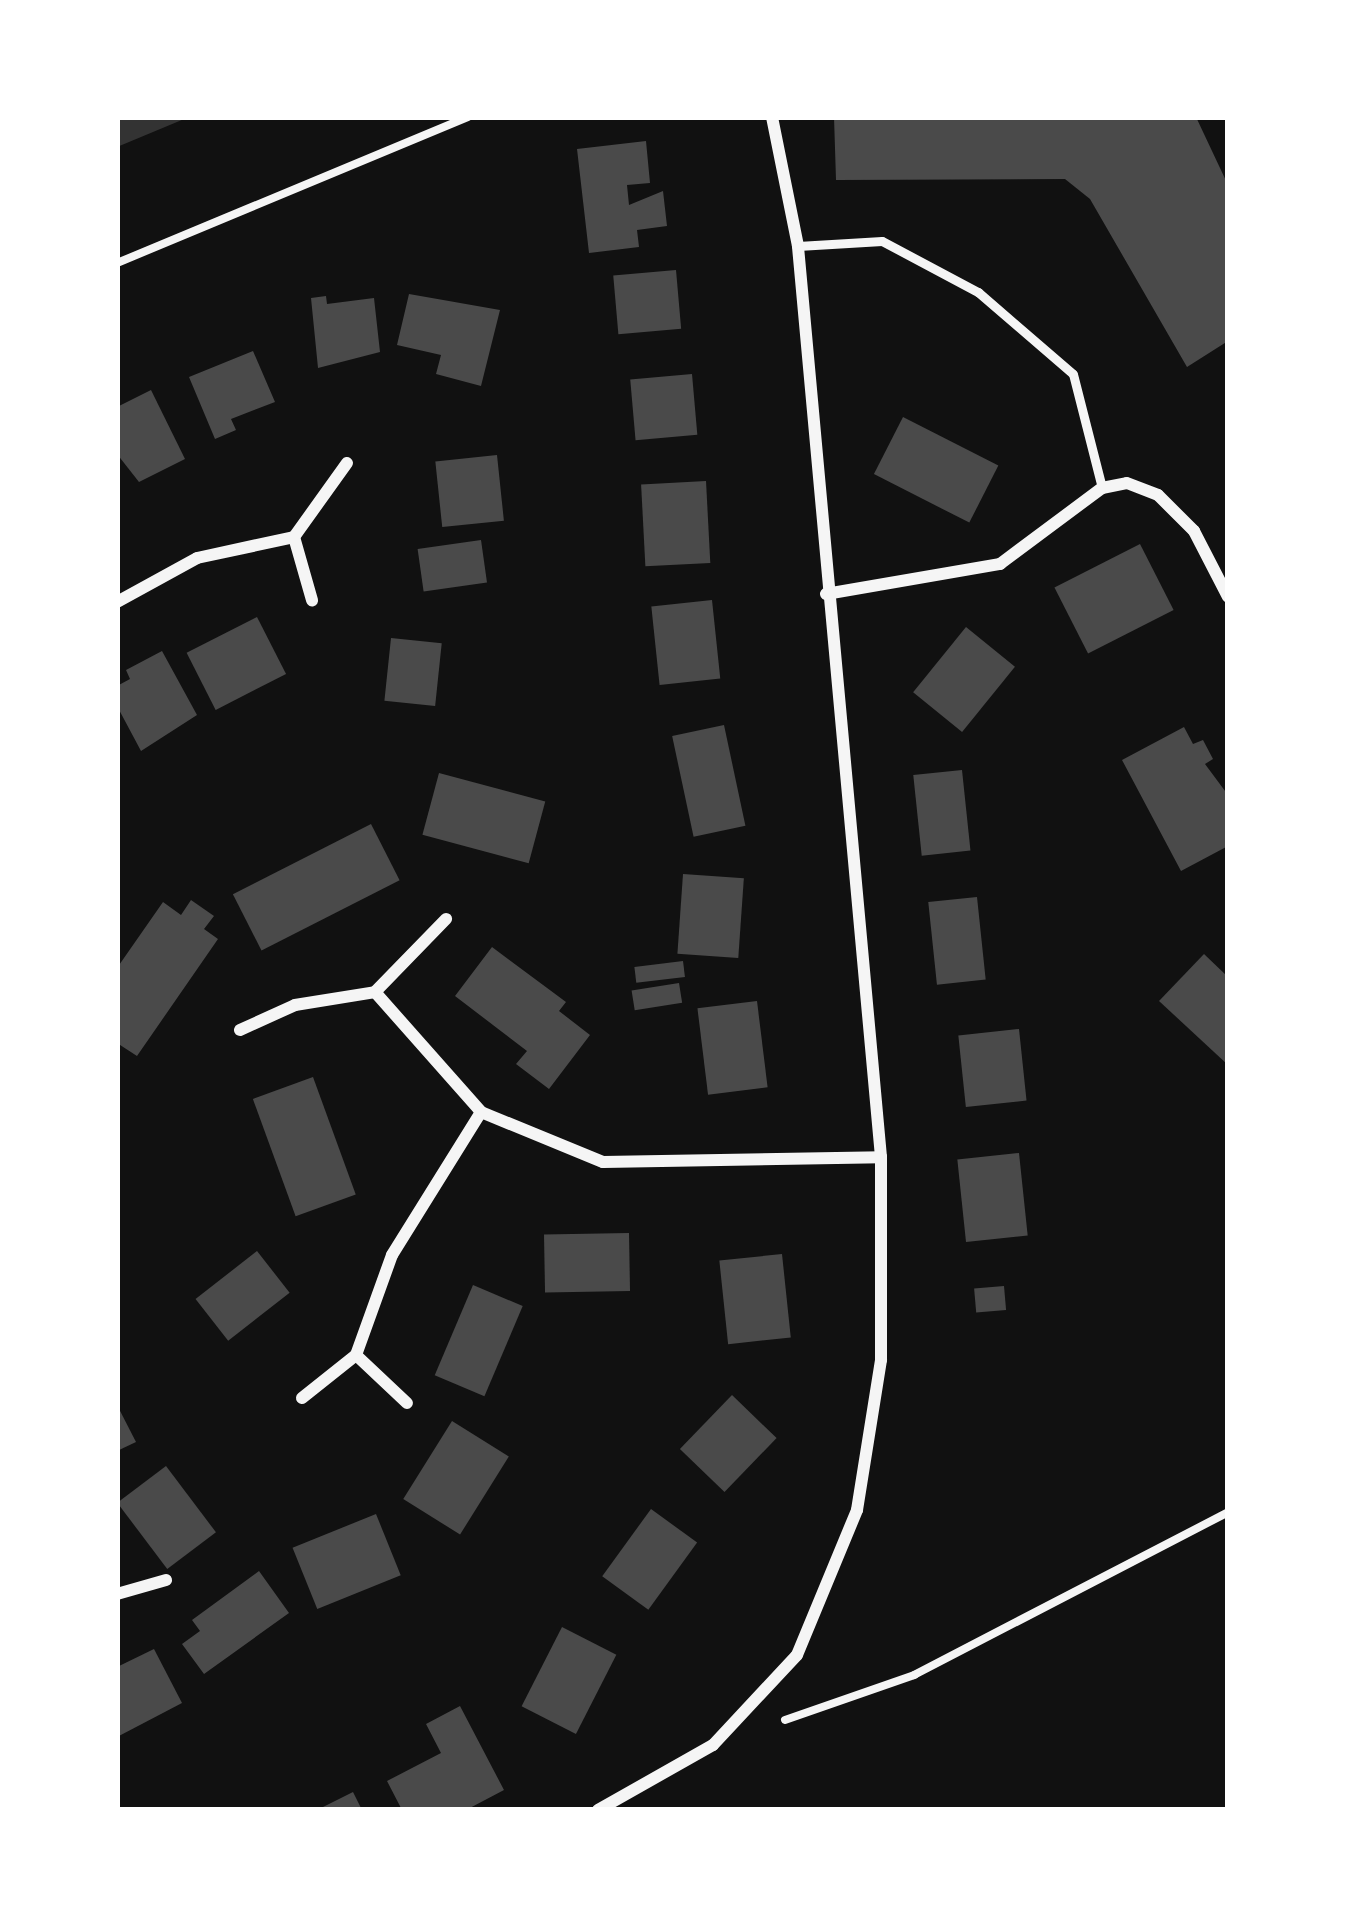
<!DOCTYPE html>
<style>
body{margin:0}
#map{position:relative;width:1345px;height:1927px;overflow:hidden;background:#111;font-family:"Libre Baskerville",serif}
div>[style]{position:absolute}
.water>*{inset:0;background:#333}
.building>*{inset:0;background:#4a4a4a;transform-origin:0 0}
.path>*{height:8px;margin:-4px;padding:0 4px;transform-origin:4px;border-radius:4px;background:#f5f5f5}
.service>*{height:9px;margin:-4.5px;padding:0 4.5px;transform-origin:4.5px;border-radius:4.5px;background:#f5f5f5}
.minor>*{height:12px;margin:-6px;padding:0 6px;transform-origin:6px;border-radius:6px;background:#f5f5f5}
span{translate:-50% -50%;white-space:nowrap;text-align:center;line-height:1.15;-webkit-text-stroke:12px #fff;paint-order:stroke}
.frame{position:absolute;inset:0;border:120px solid #fff;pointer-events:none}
</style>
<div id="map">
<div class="water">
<div style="clip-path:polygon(117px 117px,189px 117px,117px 147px)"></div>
</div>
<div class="building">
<div style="clip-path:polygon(834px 117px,1196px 117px,1228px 185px,1228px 341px,1187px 367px,1090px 199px,1065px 179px,836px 180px)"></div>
<div style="clip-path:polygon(646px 141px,650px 183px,627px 185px,629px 205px,663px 191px,667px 226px,637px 230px,639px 247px,589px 253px,577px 149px)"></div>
<div style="left:676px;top:270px;width:59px;height:63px;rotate:85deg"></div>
<div style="clip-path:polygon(409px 294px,500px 310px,481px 386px,436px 374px,441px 355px,397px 345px)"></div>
<div style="clip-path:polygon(326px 296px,327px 304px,374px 298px,380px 352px,318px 368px,311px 298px)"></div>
<div style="clip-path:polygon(253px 351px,275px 402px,231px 419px,236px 430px,215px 439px,189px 377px)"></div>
<div style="left:692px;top:374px;width:61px;height:62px;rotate:85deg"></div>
<div style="clip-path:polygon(151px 390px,185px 459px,139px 482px,117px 454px,117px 407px)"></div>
<div style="left:903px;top:417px;width:107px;height:64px;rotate:27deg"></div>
<div style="left:497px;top:455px;width:66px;height:62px;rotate:84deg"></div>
<div style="left:706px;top:481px;width:82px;height:65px;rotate:87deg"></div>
<div style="left:481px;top:540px;width:43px;height:64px;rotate:82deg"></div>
<div style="left:1140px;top:544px;width:74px;height:96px;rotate:63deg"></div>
<div style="left:712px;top:600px;width:79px;height:61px;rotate:84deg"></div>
<div style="left:257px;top:617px;width:64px;height:79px;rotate:63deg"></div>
<div style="left:966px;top:627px;width:63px;height:84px;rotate:39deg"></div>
<div style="left:391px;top:638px;width:51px;height:63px;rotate:6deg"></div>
<div style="clip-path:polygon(162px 651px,197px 715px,141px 751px,117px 706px,117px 686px,130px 679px,126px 670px)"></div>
<div style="left:724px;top:725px;width:103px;height:53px;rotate:78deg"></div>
<div style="clip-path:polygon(1184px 727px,1193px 744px,1203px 740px,1213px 759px,1205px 764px,1228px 795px,1228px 846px,1181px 871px,1122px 760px)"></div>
<div style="left:962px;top:770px;width:81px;height:49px;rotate:84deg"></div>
<div style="left:439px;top:773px;width:110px;height:64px;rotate:15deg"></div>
<div style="left:371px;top:824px;width:63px;height:155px;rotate:63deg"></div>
<div style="left:683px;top:874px;width:61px;height:80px;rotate:4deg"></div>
<div style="left:977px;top:897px;width:83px;height:49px;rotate:84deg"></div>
<div style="clip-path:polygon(191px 900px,214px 916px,204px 929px,218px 939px,137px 1056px,117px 1043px,117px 968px,163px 902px,181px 915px)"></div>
<div style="clip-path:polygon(492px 947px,566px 1002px,559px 1011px,590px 1035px,549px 1089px,516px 1064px,527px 1051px,455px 996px)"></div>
<div style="clip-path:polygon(1204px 954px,1228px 977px,1228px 1065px,1159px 1001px)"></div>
<div style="left:683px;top:961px;width:16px;height:49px;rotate:83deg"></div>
<div style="left:679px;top:983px;width:20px;height:48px;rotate:81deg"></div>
<div style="left:757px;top:1001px;width:87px;height:60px;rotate:83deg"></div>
<div style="left:1019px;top:1029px;width:72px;height:61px;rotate:84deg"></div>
<div style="left:313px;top:1077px;width:125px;height:64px;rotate:70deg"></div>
<div style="left:1019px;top:1153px;width:83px;height:62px;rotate:84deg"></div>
<div style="left:629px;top:1233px;width:58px;height:85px;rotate:89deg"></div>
<div style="left:257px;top:1251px;width:53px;height:78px;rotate:52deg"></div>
<div style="left:782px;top:1254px;width:84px;height:63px;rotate:84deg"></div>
<div style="left:473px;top:1285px;width:54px;height:98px;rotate:23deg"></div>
<div style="left:1004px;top:1286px;width:24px;height:30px;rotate:85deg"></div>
<div style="left:732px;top:1395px;width:62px;height:75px;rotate:44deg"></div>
<div style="clip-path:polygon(117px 1405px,136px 1442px,117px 1451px)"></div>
<div style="left:452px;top:1421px;width:67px;height:92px;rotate:32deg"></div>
<div style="left:166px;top:1466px;width:83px;height:61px;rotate:53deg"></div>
<div style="left:651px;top:1509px;width:57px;height:83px;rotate:36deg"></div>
<div style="left:376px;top:1514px;width:66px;height:90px;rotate:68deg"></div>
<div style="clip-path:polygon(259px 1571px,289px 1613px,204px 1674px,182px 1644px,200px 1631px,192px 1620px)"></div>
<div style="left:562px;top:1627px;width:61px;height:89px;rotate:27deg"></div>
<div style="clip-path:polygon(154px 1649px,182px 1703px,117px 1737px,117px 1667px)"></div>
<div style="clip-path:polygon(460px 1706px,504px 1790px,466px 1810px,402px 1810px,387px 1781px,441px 1753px,426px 1724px)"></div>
<div style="clip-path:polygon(353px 1792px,362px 1810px,317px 1810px)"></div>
</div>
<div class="path">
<div style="left:117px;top:263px;width:380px;rotate:-22.6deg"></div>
<div style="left:785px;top:1720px;width:137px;rotate:-19.2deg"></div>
<div style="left:914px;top:1675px;width:354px;rotate:-27.4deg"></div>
</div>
<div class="service">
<div style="left:798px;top:246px;width:84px;rotate:-3.4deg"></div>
<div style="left:882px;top:241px;width:109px;rotate:28deg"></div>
<div style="left:978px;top:292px;width:125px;rotate:40.8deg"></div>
<div style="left:1073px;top:374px;width:118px;rotate:75.7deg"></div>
</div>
<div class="minor">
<div style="left:294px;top:537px;width:66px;rotate:74.1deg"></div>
<div style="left:826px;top:594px;width:177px;rotate:-9.8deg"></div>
<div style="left:1000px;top:564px;width:127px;rotate:-36.7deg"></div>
<div style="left:1102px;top:488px;width:25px;rotate:-11deg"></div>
<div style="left:1127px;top:483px;width:33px;rotate:21deg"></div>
<div style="left:1158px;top:495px;width:51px;rotate:45deg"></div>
<div style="left:1194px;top:531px;width:74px;rotate:62.7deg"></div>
<div style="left:117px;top:602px;width:91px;rotate:-28.8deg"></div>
<div style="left:197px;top:558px;width:99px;rotate:-12.2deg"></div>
<div style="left:294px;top:537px;width:91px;rotate:-54.4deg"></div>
<div style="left:375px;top:992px;width:160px;rotate:48.5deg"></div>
<div style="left:481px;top:1112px;width:132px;rotate:22.3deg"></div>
<div style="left:603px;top:1162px;width:278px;rotate:-1deg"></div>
<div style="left:240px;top:1030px;width:60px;rotate:-24.4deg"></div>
<div style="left:295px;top:1005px;width:81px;rotate:-9.2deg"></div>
<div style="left:375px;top:992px;width:102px;rotate:-45.8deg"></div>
<div style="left:356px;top:1355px;width:106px;rotate:-70.2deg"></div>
<div style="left:392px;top:1255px;width:168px;rotate:-58.1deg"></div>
<div style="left:302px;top:1398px;width:69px;rotate:-38.5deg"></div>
<div style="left:356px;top:1355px;width:70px;rotate:43.3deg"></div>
<div style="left:117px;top:1594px;width:51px;rotate:-15.9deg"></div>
<div style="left:598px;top:1810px;width:132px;rotate:-29.5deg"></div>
<div style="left:713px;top:1745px;width:123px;rotate:-47deg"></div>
<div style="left:797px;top:1655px;width:157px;rotate:-67.5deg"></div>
<div style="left:857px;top:1510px;width:152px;rotate:-80.9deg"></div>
<div style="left:881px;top:1360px;width:203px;rotate:-90deg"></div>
<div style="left:881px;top:1157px;width:915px;rotate:-95.21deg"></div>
<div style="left:798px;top:246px;width:132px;rotate:-101.4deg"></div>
</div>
<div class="frame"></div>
</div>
